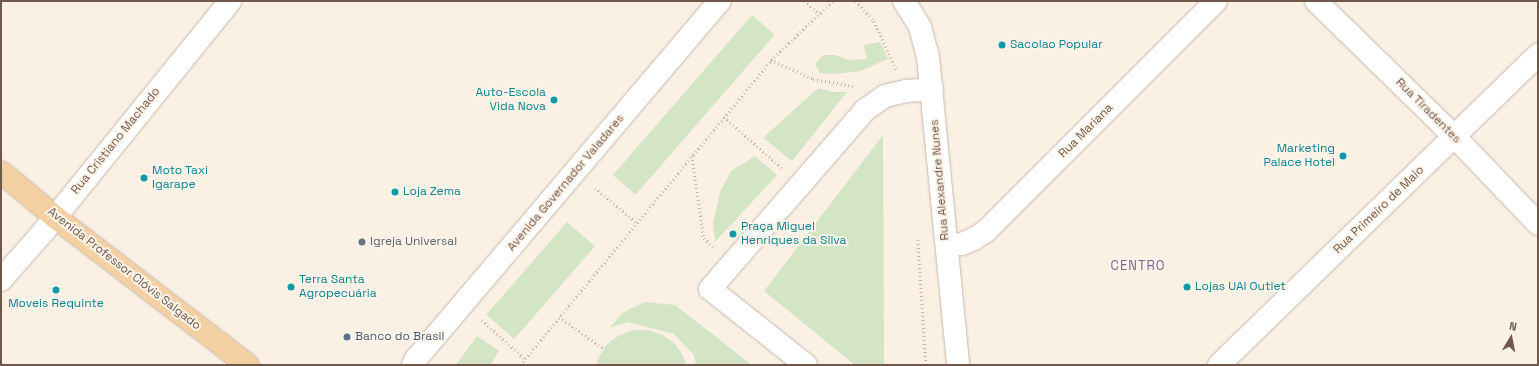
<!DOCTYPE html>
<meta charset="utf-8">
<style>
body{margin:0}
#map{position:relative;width:1539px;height:366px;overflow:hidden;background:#faf0e4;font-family:"Space Grotesk",sans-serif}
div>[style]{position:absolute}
.green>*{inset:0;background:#d3e5c4;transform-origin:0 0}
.path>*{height:2.5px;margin-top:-1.25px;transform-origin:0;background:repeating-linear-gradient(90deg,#d0b1a2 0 1px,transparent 0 4px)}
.roads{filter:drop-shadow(0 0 1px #c9b7ab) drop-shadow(0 0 1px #c9b7ab)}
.minor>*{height:22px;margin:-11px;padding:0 11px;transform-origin:11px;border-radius:11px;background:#fff}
.major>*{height:22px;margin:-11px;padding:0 11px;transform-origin:11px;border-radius:11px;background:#f2d0a2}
.dots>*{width:11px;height:11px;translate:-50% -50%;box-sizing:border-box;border:2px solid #fdf4e9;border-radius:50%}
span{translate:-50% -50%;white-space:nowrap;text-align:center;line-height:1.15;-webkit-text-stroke:4px #fdf4e9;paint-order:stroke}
.culture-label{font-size:12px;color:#0d838f}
.left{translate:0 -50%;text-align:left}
.right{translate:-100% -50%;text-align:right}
.street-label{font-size:12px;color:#6f574c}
.worship-label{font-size:12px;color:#5b616d}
.service-label{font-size:12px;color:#4e5e75}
.neighbourhood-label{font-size:13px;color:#7c648c;letter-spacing:1px}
.frame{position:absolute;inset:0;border:2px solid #6f574c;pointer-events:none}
.north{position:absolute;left:1491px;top:318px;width:40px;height:40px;-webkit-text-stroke:3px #fdf4e9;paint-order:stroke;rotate:10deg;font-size:11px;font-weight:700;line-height:16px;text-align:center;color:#6f574c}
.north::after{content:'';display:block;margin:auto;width:14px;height:18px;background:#6f574c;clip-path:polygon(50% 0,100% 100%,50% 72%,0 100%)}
</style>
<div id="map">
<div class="green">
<div style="left:752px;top:15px;width:30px;height:212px;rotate:41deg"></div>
<div style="clip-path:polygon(880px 42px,888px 59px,860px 71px,835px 74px,820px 73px,815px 64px,823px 55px,835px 55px,849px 60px,867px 59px,864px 45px)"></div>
<div style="clip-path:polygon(818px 88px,833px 92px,847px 92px,792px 161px,763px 138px)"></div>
<div style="clip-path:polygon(883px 135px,884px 365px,855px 365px,764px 291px)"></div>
<div style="clip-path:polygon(755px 156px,777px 175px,715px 242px,713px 223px,720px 192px,731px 171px)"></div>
<div style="left:567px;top:222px;width:37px;height:123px;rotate:41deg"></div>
<div style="clip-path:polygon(645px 302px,675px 305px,752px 365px,696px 365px,694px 355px,674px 334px,628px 322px,609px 328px,624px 312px)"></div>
<div style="clip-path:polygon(633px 330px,648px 330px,663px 335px,675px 344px,683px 356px,686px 365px,597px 365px,598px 359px,606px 345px,618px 336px)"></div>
<div style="clip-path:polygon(477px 336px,499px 351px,490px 365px,456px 365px)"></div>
</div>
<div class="path">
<div style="left:804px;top:1px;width:21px;rotate:39deg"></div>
<div style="left:856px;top:1px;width:27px;rotate:48deg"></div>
<div style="left:874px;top:21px;width:53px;rotate:65.4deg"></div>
<div style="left:771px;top:60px;width:46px;rotate:24.3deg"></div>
<div style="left:813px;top:79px;width:41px;rotate:9.9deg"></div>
<div style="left:724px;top:117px;width:77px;rotate:41.3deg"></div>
<div style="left:692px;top:156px;width:83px;rotate:81.7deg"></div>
<div style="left:704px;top:238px;width:13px;rotate:45deg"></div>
<div style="left:595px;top:188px;width:55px;rotate:39.8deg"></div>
<div style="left:918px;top:240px;width:125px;rotate:86.3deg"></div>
<div style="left:559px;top:317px;width:55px;rotate:35.4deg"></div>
<div style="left:482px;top:320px;width:58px;rotate:42.2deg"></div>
<div style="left:520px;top:365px;width:395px;rotate:-50.5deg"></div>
<div style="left:771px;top:60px;width:86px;rotate:-43.6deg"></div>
</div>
<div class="roads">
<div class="minor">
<div style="left:904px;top:1px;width:31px;rotate:58deg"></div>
<div style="left:920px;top:27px;width:31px;rotate:75deg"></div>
<div style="left:928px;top:57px;width:309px;rotate:84.4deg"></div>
<div style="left:1316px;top:1px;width:194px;rotate:44.4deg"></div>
<div style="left:1455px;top:137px;width:120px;rotate:46.3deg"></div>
<div style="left:947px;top:245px;width:15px;rotate:-4deg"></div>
<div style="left:962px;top:244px;width:13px;rotate:-23deg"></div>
<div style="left:974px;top:239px;width:14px;rotate:-34deg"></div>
<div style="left:986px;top:231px;width:325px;rotate:-45deg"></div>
<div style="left:1px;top:280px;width:65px;rotate:-48.7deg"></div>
<div style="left:44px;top:231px;width:296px;rotate:-51deg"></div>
<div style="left:413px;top:365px;width:7px;rotate:-63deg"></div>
<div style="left:416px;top:359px;width:470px;rotate:-49.7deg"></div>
<div style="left:806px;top:365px;width:122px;rotate:-141.6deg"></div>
<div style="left:710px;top:289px;width:237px;rotate:-49.1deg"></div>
<div style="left:865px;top:110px;width:24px;rotate:-35deg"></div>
<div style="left:885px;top:96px;width:22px;rotate:-13deg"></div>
<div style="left:906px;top:91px;width:26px;rotate:-4deg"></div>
<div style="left:1219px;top:365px;width:445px;rotate:-44.2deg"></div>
</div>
<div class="major">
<div style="left:1px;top:172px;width:70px;rotate:39.8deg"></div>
<div style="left:55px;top:217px;width:243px;rotate:37.5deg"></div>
</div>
</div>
<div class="dots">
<div style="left:1002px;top:45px;background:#0f9aa8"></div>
<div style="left:554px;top:100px;background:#0f9aa8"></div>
<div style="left:1343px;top:156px;background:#0f9aa8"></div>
<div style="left:144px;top:178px;background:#0f9aa8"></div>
<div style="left:395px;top:192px;background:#0f9aa8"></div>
<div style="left:733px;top:234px;background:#0f9aa8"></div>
<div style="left:362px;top:242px;background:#6b7280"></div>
<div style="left:291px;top:287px;background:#0f9aa8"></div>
<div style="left:1187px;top:287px;background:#0f9aa8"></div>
<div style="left:56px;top:290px;background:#0f9aa8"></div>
<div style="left:347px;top:337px;background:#5c6f8a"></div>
</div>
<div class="culture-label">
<span class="left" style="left:1010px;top:45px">Sacolao Popular</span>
<span class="right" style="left:546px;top:100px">Auto-Escola<br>Vida Nova</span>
<span class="right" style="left:1335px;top:156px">Marketing<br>Palace Hotel</span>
<span class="left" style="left:152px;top:178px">Moto Taxi<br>Igarape</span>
<span class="left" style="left:403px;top:192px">Loja Zema</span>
<span class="left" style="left:741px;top:234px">Praça Miguel<br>Henriques da Silva</span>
<span class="left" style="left:299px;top:287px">Terra Santa<br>Agropecuária</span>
<span class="left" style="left:1195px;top:287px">Lojas UAI Outlet</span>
<span style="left:56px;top:304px">Moveis Requinte</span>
</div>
<div class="street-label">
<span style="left:1428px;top:111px;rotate:45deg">Rua Tiradentes</span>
<span style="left:1086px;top:131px;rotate:-45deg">Rua Mariana</span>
<span style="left:116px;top:141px;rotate:-51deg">Rua Cristiano Machado</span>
<span style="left:940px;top:180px;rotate:-95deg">Rua Alexandre Nunes</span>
<span style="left:566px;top:183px;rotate:-50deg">Avenida Governador Valadares</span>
<span style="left:1379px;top:210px;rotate:-44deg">Rua Primeiro de Maio</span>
<span style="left:124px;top:269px;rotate:38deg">Avenida Professor Clóvis Salgado</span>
</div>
<div class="worship-label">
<span class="left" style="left:370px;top:242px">Igreja Universal</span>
</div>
<div class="service-label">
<span class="left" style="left:355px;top:337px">Banco do Brasil</span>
</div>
<div class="neighbourhood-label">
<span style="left:1138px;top:266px">CENTRO</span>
</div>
<div class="frame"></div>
<div class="north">N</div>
</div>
